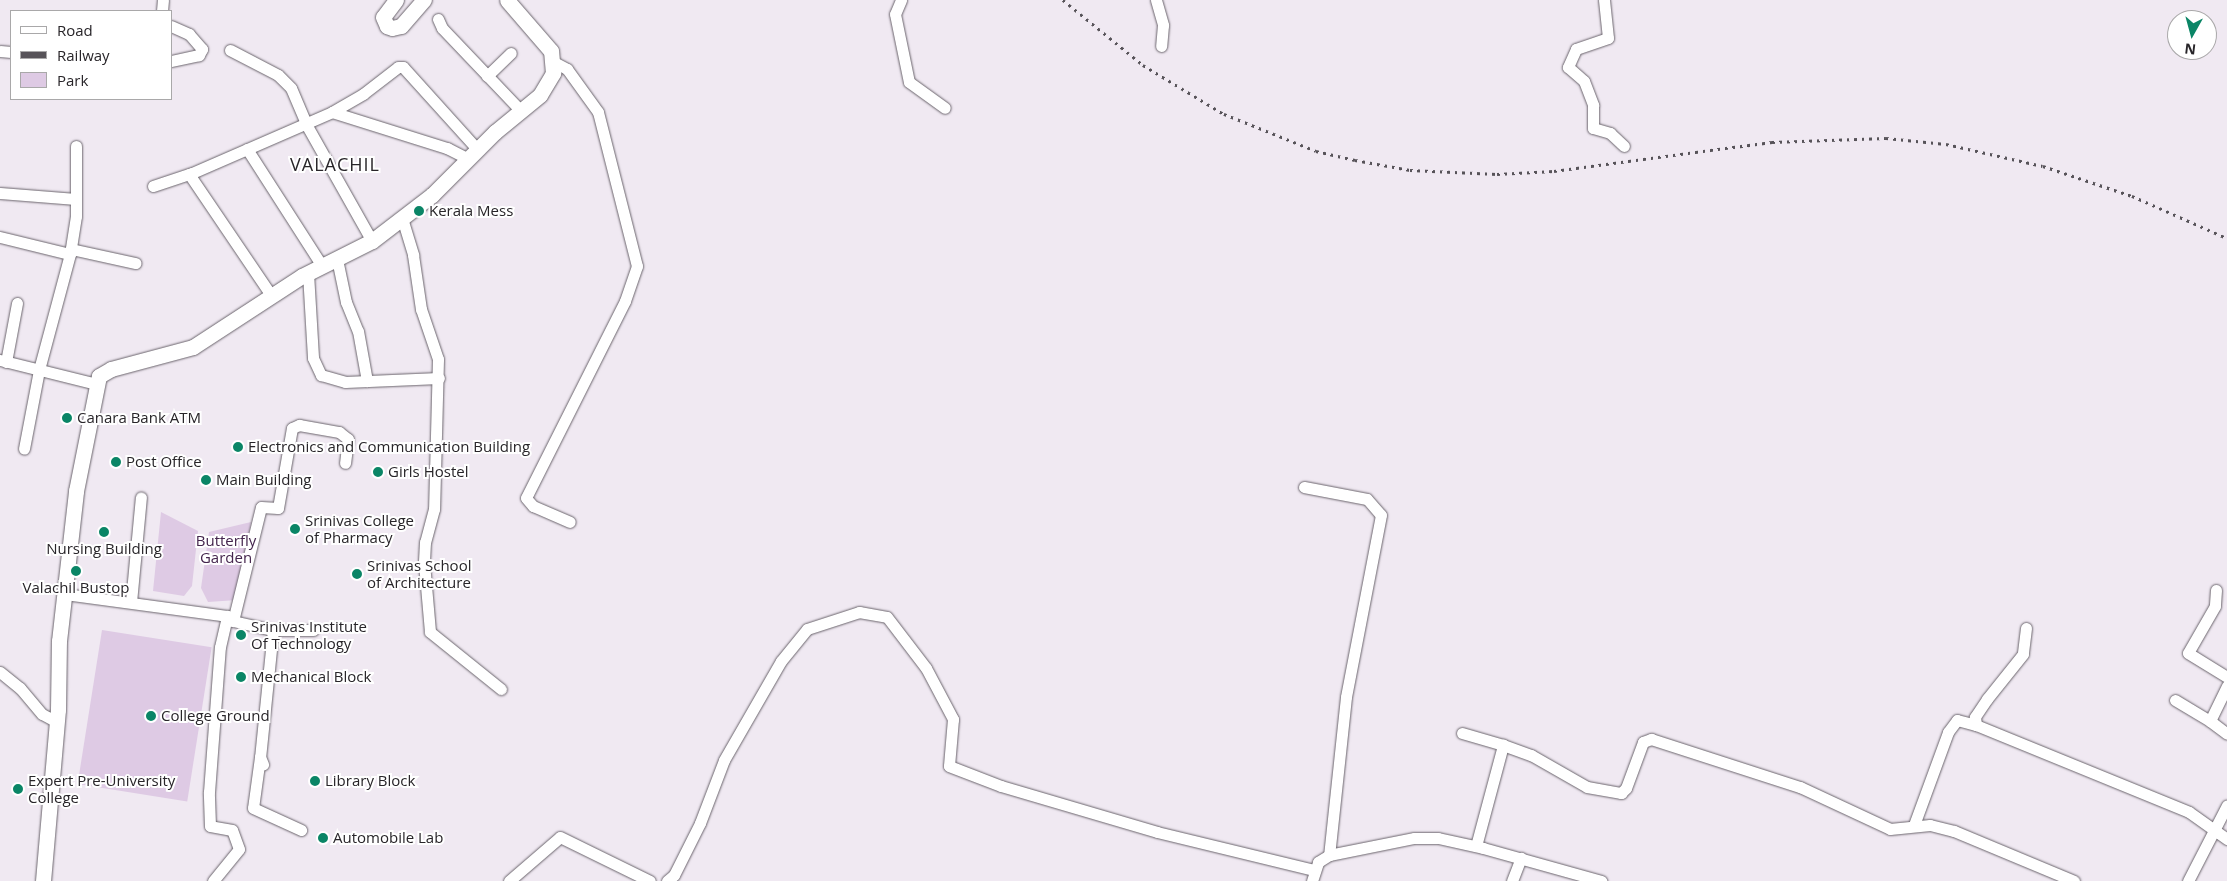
<!DOCTYPE html>
<style>
body{margin:0}
#map{position:relative;width:2227px;height:881px;overflow:hidden;background:#f0e9f2;font-family:"Open Sans",sans-serif}
div>[style]{position:absolute}
.green>*{inset:0;background:#decae4;transform-origin:0 0}
.roads{filter:drop-shadow(0 0 1px #6a646c) drop-shadow(0 0 1px #6a646c)}
.minor>*{height:11px;margin:-5.5px;padding:0 5.5px;transform-origin:5.5px;border-radius:5.5px;background:#fff}
.major>*{height:15px;margin:-7.5px;padding:0 7.5px;transform-origin:7.5px;border-radius:7.5px;background:#fff}
.rail>*{height:2.5px;margin-top:-1.25px;transform-origin:0;background:repeating-linear-gradient(90deg,#575359 0 2.5px,transparent 0 7.5px)}
.dots>*{width:14px;height:14px;translate:-50% -50%;box-sizing:border-box;border:2px solid #fff;border-radius:50%}
span{translate:-50% -50%;white-space:nowrap;text-align:center;line-height:1.15;-webkit-text-stroke:4px #fff;paint-order:stroke}
.poi-label{font-size:15px;color:#282529}
.left{translate:0 -50%;text-align:left}
.park-label{font-size:15px;color:#44254d}
.quarter-label{font-size:18px;color:#282529;letter-spacing:1px}
.legend{position:absolute;left:10px;top:10px;width:162px;height:90px;box-sizing:border-box;background:#fff;border:1px solid #a9a8a9;margin:0;padding:6px 9px;list-style:none;font-size:15px;color:#282529}
.legend li{display:flex;align-items:center;gap:10px;height:25px}
.legend b{width:25px;border:1px solid #a9a8a9}
.north{position:absolute;left:2167px;top:10px;width:50px;height:50px;box-sizing:border-box;background:#fff;border:1px solid #a9a8a9;border-radius:50%;rotate:187deg;font-size:14px;font-weight:700;line-height:20px;text-align:center;color:#282529}
.north::after{content:'';display:block;margin:auto;width:18px;height:22px;background:#0a8566;clip-path:polygon(50% 0,100% 100%,50% 72%,0 100%)}
</style>
<div id="map">
<div class="green">
<div style="clip-path:polygon(161px 512px,198px 531px,192px 586px,184px 596px,153px 591px)"></div>
<div style="clip-path:polygon(251px 522px,237px 600px,208px 602px,201px 588px,209px 532px)"></div>
<div style="left:102px;top:630px;width:111px;height:156px;rotate:9deg"></div>
</div>
<div class="roads">
<div class="minor">
<div style="left:901px;top:0;width:15px;rotate:113deg"></div>
<div style="left:895px;top:14px;width:69px;rotate:78.4deg"></div>
<div style="left:909px;top:82px;width:44px;rotate:35.8deg"></div>
<div style="left:1156px;top:0;width:26px;rotate:74deg"></div>
<div style="left:1163px;top:25px;width:21px;rotate:95deg"></div>
<div style="left:1604px;top:0;width:38px;rotate:84deg"></div>
<div style="left:1608px;top:38px;width:34px;rotate:161deg"></div>
<div style="left:1576px;top:49px;width:20px;rotate:114deg"></div>
<div style="left:1568px;top:67px;width:21px;rotate:41deg"></div>
<div style="left:1584px;top:81px;width:26px;rotate:69deg"></div>
<div style="left:1593px;top:105px;width:23px;rotate:90deg"></div>
<div style="left:1593px;top:128px;width:18px;rotate:16deg"></div>
<div style="left:1610px;top:133px;width:19px;rotate:43deg"></div>
<div style="left:162px;top:11px;width:11px;rotate:-85deg"></div>
<div style="left:438px;top:19px;width:10px;rotate:66deg"></div>
<div style="left:442px;top:28px;width:115px;rotate:46.4deg"></div>
<div style="left:171px;top:26px;width:20px;rotate:24deg"></div>
<div style="left:189px;top:34px;width:20px;rotate:49deg"></div>
<div style="left:202px;top:49px;width:7px;rotate:117deg"></div>
<div style="left:199px;top:55px;width:29px;rotate:168deg"></div>
<div style="left:230px;top:50px;width:54px;rotate:27.5deg"></div>
<div style="left:278px;top:75px;width:18px;rotate:45deg"></div>
<div style="left:291px;top:88px;width:39px;rotate:67deg"></div>
<div style="left:306px;top:124px;width:134px;rotate:60.6deg"></div>
<div style="left:0;top:51px;width:11px;rotate:5deg"></div>
<div style="left:554px;top:62px;width:15px;rotate:28deg"></div>
<div style="left:567px;top:69px;width:53px;rotate:54.2deg"></div>
<div style="left:598px;top:112px;width:159px;rotate:75.8deg"></div>
<div style="left:637px;top:266px;width:37px;rotate:109deg"></div>
<div style="left:625px;top:301px;width:220px;rotate:116.7deg"></div>
<div style="left:526px;top:498px;width:11px;rotate:49deg"></div>
<div style="left:533px;top:506px;width:40px;rotate:23.4deg"></div>
<div style="left:487px;top:76px;width:33px;rotate:-44deg"></div>
<div style="left:332px;top:112px;width:121px;rotate:17.4deg"></div>
<div style="left:447px;top:148px;width:25px;rotate:27deg"></div>
<div style="left:247px;top:149px;width:139px;rotate:57.3deg"></div>
<div style="left:189px;top:174px;width:146px;rotate:55.9deg"></div>
<div style="left:153px;top:186px;width:41px;rotate:-18.4deg"></div>
<div style="left:192px;top:173px;width:153px;rotate:-23.5deg"></div>
<div style="left:332px;top:112px;width:36px;rotate:-30deg"></div>
<div style="left:363px;top:94px;width:44px;rotate:-37.6deg"></div>
<div style="left:398px;top:67px;width:5px"></div>
<div style="left:403px;top:67px;width:110px;rotate:47.9deg"></div>
<div style="left:0;top:193px;width:76px;rotate:4.5deg"></div>
<div style="left:402px;top:218px;width:39px;rotate:73deg"></div>
<div style="left:413px;top:255px;width:55px;rotate:81.6deg"></div>
<div style="left:421px;top:309px;width:53px;rotate:71.2deg"></div>
<div style="left:438px;top:359px;width:150px;rotate:91.5deg"></div>
<div style="left:434px;top:509px;width:34px;rotate:105deg"></div>
<div style="left:425px;top:542px;width:21px;rotate:93deg"></div>
<div style="left:424px;top:563px;width:69px;rotate:85deg"></div>
<div style="left:430px;top:632px;width:91px;rotate:38.8deg"></div>
<div style="left:0;top:237px;width:72px;rotate:13.7deg"></div>
<div style="left:70px;top:254px;width:120px;rotate:105deg"></div>
<div style="left:39px;top:370px;width:80px;rotate:100.8deg"></div>
<div style="left:71px;top:249px;width:66px;rotate:12.3deg"></div>
<div style="left:70px;top:254px;width:38px;rotate:-81deg"></div>
<div style="left:76px;top:216px;width:70px;rotate:-90deg"></div>
<div style="left:337px;top:259px;width:44px;rotate:78.2deg"></div>
<div style="left:346px;top:302px;width:31px;rotate:68deg"></div>
<div style="left:358px;top:331px;width:51px;rotate:79.8deg"></div>
<div style="left:308px;top:273px;width:85px;rotate:86.6deg"></div>
<div style="left:313px;top:358px;width:19px;rotate:65deg"></div>
<div style="left:321px;top:375px;width:25px;rotate:16deg"></div>
<div style="left:345px;top:382px;width:94px;rotate:-2.4deg"></div>
<div style="left:0;top:360px;width:99px;rotate:14deg"></div>
<div style="left:6px;top:362px;width:60px;rotate:-79.4deg"></div>
<div style="left:1304px;top:487px;width:64px;rotate:10.8deg"></div>
<div style="left:1367px;top:499px;width:21px;rotate:49deg"></div>
<div style="left:1381px;top:515px;width:185px;rotate:100.9deg"></div>
<div style="left:1346px;top:697px;width:159px;rotate:96.1deg"></div>
<div style="left:2216px;top:590px;width:16px;rotate:94deg"></div>
<div style="left:2215px;top:606px;width:54px;rotate:119.9deg"></div>
<div style="left:2188px;top:653px;width:46px;rotate:31.6deg"></div>
<div style="left:65px;top:594px;width:163px;rotate:7.7deg"></div>
<div style="left:227px;top:616px;width:8px;rotate:40deg"></div>
<div style="left:233px;top:621px;width:117px;rotate:-76.2deg"></div>
<div style="left:261px;top:507px;width:17px;rotate:3deg"></div>
<div style="left:278px;top:508px;width:81px;rotate:-80.1deg"></div>
<div style="left:292px;top:428px;width:8px;rotate:-23deg"></div>
<div style="left:299px;top:425px;width:41px;rotate:9.9deg"></div>
<div style="left:339px;top:432px;width:11px;rotate:38deg"></div>
<div style="left:348px;top:439px;width:24px;rotate:97deg"></div>
<div style="left:131px;top:602px;width:105px;rotate:-84.6deg"></div>
<div style="left:233px;top:621px;width:41px;rotate:12.7deg"></div>
<div style="left:273px;top:630px;width:128px;rotate:95.8deg"></div>
<div style="left:260px;top:757px;width:8px;rotate:67deg"></div>
<div style="left:2026px;top:628px;width:26px;rotate:97deg"></div>
<div style="left:2023px;top:654px;width:58px;rotate:128.7deg"></div>
<div style="left:1987px;top:699px;width:22px;rotate:124deg"></div>
<div style="left:1975px;top:717px;width:8px;rotate:83deg"></div>
<div style="left:1976px;top:725px;width:230px;rotate:22.2deg"></div>
<div style="left:2189px;top:812px;width:47px;rotate:35.4deg"></div>
<div style="left:273px;top:630px;width:40px"></div>
<div style="left:0;top:672px;width:26px;rotate:39deg"></div>
<div style="left:20px;top:688px;width:34px;rotate:50deg"></div>
<div style="left:42px;top:714px;width:17px;rotate:28deg"></div>
<div style="left:2227px;top:686px;width:39px;rotate:116deg"></div>
<div style="left:2210px;top:721px;width:21px;rotate:37deg"></div>
<div style="left:2175px;top:700px;width:41px;rotate:31deg"></div>
<div style="left:1462px;top:733px;width:43px;rotate:16.3deg"></div>
<div style="left:260px;top:757px;width:51px;rotate:97.8deg"></div>
<div style="left:253px;top:808px;width:53px;rotate:24.6deg"></div>
<div style="left:1914px;top:825px;width:99px;rotate:-69.9deg"></div>
<div style="left:1948px;top:732px;width:15px;rotate:-53deg"></div>
<div style="left:1957px;top:720px;width:20px;rotate:15deg"></div>
<div style="left:1476px;top:846px;width:105px;rotate:-75deg"></div>
<div style="left:1503px;top:745px;width:30px;rotate:20deg"></div>
<div style="left:1531px;top:755px;width:64px;rotate:29.7deg"></div>
<div style="left:1587px;top:787px;width:35px;rotate:10deg"></div>
<div style="left:1621px;top:793px;width:7px;rotate:-45deg"></div>
<div style="left:1626px;top:788px;width:49px;rotate:-69.7deg"></div>
<div style="left:1643px;top:742px;width:9px;rotate:-21deg"></div>
<div style="left:1651px;top:739px;width:157px;rotate:17.9deg"></div>
<div style="left:1800px;top:787px;width:99px;rotate:25deg"></div>
<div style="left:1890px;top:829px;width:40px;rotate:-5.7deg"></div>
<div style="left:1930px;top:825px;width:25px;rotate:14deg"></div>
<div style="left:1954px;top:831px;width:130px;rotate:22.6deg"></div>
<div style="left:213px;top:881px;width:41px;rotate:-50.9deg"></div>
<div style="left:239px;top:849px;width:20px;rotate:-110deg"></div>
<div style="left:232px;top:830px;width:22px;rotate:-170deg"></div>
<div style="left:210px;top:826px;width:34px;rotate:-92deg"></div>
<div style="left:209px;top:792px;width:145px;rotate:-85.7deg"></div>
<div style="left:220px;top:647px;width:32px;rotate:-77deg"></div>
<div style="left:509px;top:881px;width:67px;rotate:-40.8deg"></div>
<div style="left:560px;top:837px;width:100px;rotate:26.1deg"></div>
<div style="left:667px;top:881px;width:9px;rotate:-41deg"></div>
<div style="left:674px;top:875px;width:58px;rotate:-63.4deg"></div>
<div style="left:700px;top:823px;width:67px;rotate:-69.1deg"></div>
<div style="left:724px;top:760px;width:114px;rotate:-60.1deg"></div>
<div style="left:781px;top:661px;width:41px;rotate:-50.9deg"></div>
<div style="left:807px;top:629px;width:55px;rotate:-18.1deg"></div>
<div style="left:859px;top:612px;width:28px;rotate:10deg"></div>
<div style="left:887px;top:617px;width:64px;rotate:52.6deg"></div>
<div style="left:926px;top:668px;width:58px;rotate:62.1deg"></div>
<div style="left:953px;top:719px;width:47px;rotate:94.9deg"></div>
<div style="left:949px;top:766px;width:56px;rotate:21deg"></div>
<div style="left:1001px;top:786px;width:163px;rotate:16.4deg"></div>
<div style="left:1157px;top:832px;width:162px;rotate:13.6deg"></div>
<div style="left:1312px;top:881px;width:20px;rotate:-72deg"></div>
<div style="left:1318px;top:862px;width:13px;rotate:-32deg"></div>
<div style="left:1329px;top:855px;width:87px;rotate:-11.3deg"></div>
<div style="left:1414px;top:838px;width:24px"></div>
<div style="left:1438px;top:838px;width:46px;rotate:12.5deg"></div>
<div style="left:1483px;top:848px;width:123px;rotate:15.6deg"></div>
<div style="left:1512px;top:881px;width:25px;rotate:-69deg"></div>
<div style="left:2188px;top:881px;width:85px;rotate:-62.8deg"></div>
</div>
<div class="major">
<div style="left:396px;top:0;width:21px;rotate:127deg"></div>
<div style="left:383px;top:17px;width:10px;rotate:66deg"></div>
<div style="left:387px;top:26px;width:5px;rotate:22deg"></div>
<div style="left:392px;top:28px;width:9px;rotate:-13deg"></div>
<div style="left:401px;top:26px;width:35px;rotate:-49deg"></div>
<div style="left:43px;top:881px;width:172px;rotate:-85deg"></div>
<div style="left:58px;top:710px;width:69px;rotate:-89.2deg"></div>
<div style="left:59px;top:641px;width:151px;rotate:-83.5deg"></div>
<div style="left:76px;top:491px;width:117px;rotate:-78.7deg"></div>
<div style="left:99px;top:376px;width:14px;rotate:-30deg"></div>
<div style="left:111px;top:369px;width:85px;rotate:-15deg"></div>
<div style="left:193px;top:347px;width:130px;rotate:-33.1deg"></div>
<div style="left:302px;top:276px;width:78px;rotate:-26.6deg"></div>
<div style="left:372px;top:241px;width:76px;rotate:-37.5deg"></div>
<div style="left:432px;top:195px;width:89px;rotate:-45deg"></div>
<div style="left:495px;top:132px;width:58px;rotate:-39.4deg"></div>
<div style="left:540px;top:95px;width:26px;rotate:-59deg"></div>
<div style="left:553px;top:73px;width:22px;rotate:-95deg"></div>
<div style="left:551px;top:51px;width:67px;rotate:-130.8deg"></div>
</div>
</div>
<div class="rail">
<div style="left:1063px;top:0;width:103px;rotate:39.1deg"></div>
<div style="left:1143px;top:65px;width:95px;rotate:31.2deg"></div>
<div style="left:1224px;top:114px;width:99px;rotate:21.9deg"></div>
<div style="left:1316px;top:151px;width:40px;rotate:13deg"></div>
<div style="left:1355px;top:160px;width:56px;rotate:10.3deg"></div>
<div style="left:1410px;top:170px;width:87px;rotate:2.6deg"></div>
<div style="left:1497px;top:174px;width:57px;rotate:-3deg"></div>
<div style="left:1554px;top:171px;width:220px;rotate:-7.6deg"></div>
<div style="left:1772px;top:142px;width:114px;rotate:-2deg"></div>
<div style="left:1886px;top:138px;width:60px;rotate:5.7deg"></div>
<div style="left:1946px;top:144px;width:99px;rotate:12.8deg"></div>
<div style="left:2043px;top:166px;width:94px;rotate:18.6deg"></div>
<div style="left:2132px;top:196px;width:104px;rotate:23.9deg"></div>
</div>
<div class="dots">
<div style="left:419px;top:211px;background:#0a8566"></div>
<div style="left:67px;top:418px;background:#0a8566"></div>
<div style="left:238px;top:447px;background:#0a8566"></div>
<div style="left:116px;top:462px;background:#0a8566"></div>
<div style="left:378px;top:472px;background:#0a8566"></div>
<div style="left:206px;top:480px;background:#0a8566"></div>
<div style="left:295px;top:529px;background:#0a8566"></div>
<div style="left:104px;top:532px;background:#0a8566"></div>
<div style="left:76px;top:571px;background:#0a8566"></div>
<div style="left:357px;top:574px;background:#0a8566"></div>
<div style="left:241px;top:635px;background:#0a8566"></div>
<div style="left:241px;top:677px;background:#0a8566"></div>
<div style="left:151px;top:716px;background:#0a8566"></div>
<div style="left:315px;top:781px;background:#0a8566"></div>
<div style="left:18px;top:789px;background:#0a8566"></div>
<div style="left:323px;top:838px;background:#0a8566"></div>
</div>
<div class="poi-label">
<span class="left" style="left:429px;top:211px">Kerala Mess</span>
<span class="left" style="left:77px;top:418px">Canara Bank ATM</span>
<span class="left" style="left:248px;top:447px">Electronics and Communication Building</span>
<span class="left" style="left:126px;top:462px">Post Office</span>
<span class="left" style="left:388px;top:472px">Girls Hostel</span>
<span class="left" style="left:216px;top:480px">Main Building</span>
<span class="left" style="left:305px;top:529px">Srinivas College<br>of Pharmacy</span>
<span style="left:104px;top:549px">Nursing Building</span>
<span class="left" style="left:367px;top:574px">Srinivas School<br>of Architecture</span>
<span style="left:76px;top:588px">Valachil Bustop</span>
<span class="left" style="left:251px;top:635px">Srinivas Institute<br>Of Technology</span>
<span class="left" style="left:251px;top:677px">Mechanical Block</span>
<span class="left" style="left:161px;top:716px">College Ground</span>
<span class="left" style="left:28px;top:789px">Expert Pre-University<br>College</span>
<span class="left" style="left:325px;top:781px">Library Block</span>
<span class="left" style="left:333px;top:838px">Automobile Lab</span>
</div>
<div class="park-label">
<span style="left:226px;top:549px">Butterfly<br>Garden</span>
</div>
<div class="quarter-label">
<span style="left:335px;top:164px">VALACHIL</span>
</div>
<ul class="legend">
<li><b style="height:6px;background:#fff"></b>Road</li>
<li><b style="height:6px;background:#575359"></b>Railway</li>
<li><b style="height:14px;background:#decae4"></b>Park</li>
</ul>
<div class="north">N</div>
</div>
